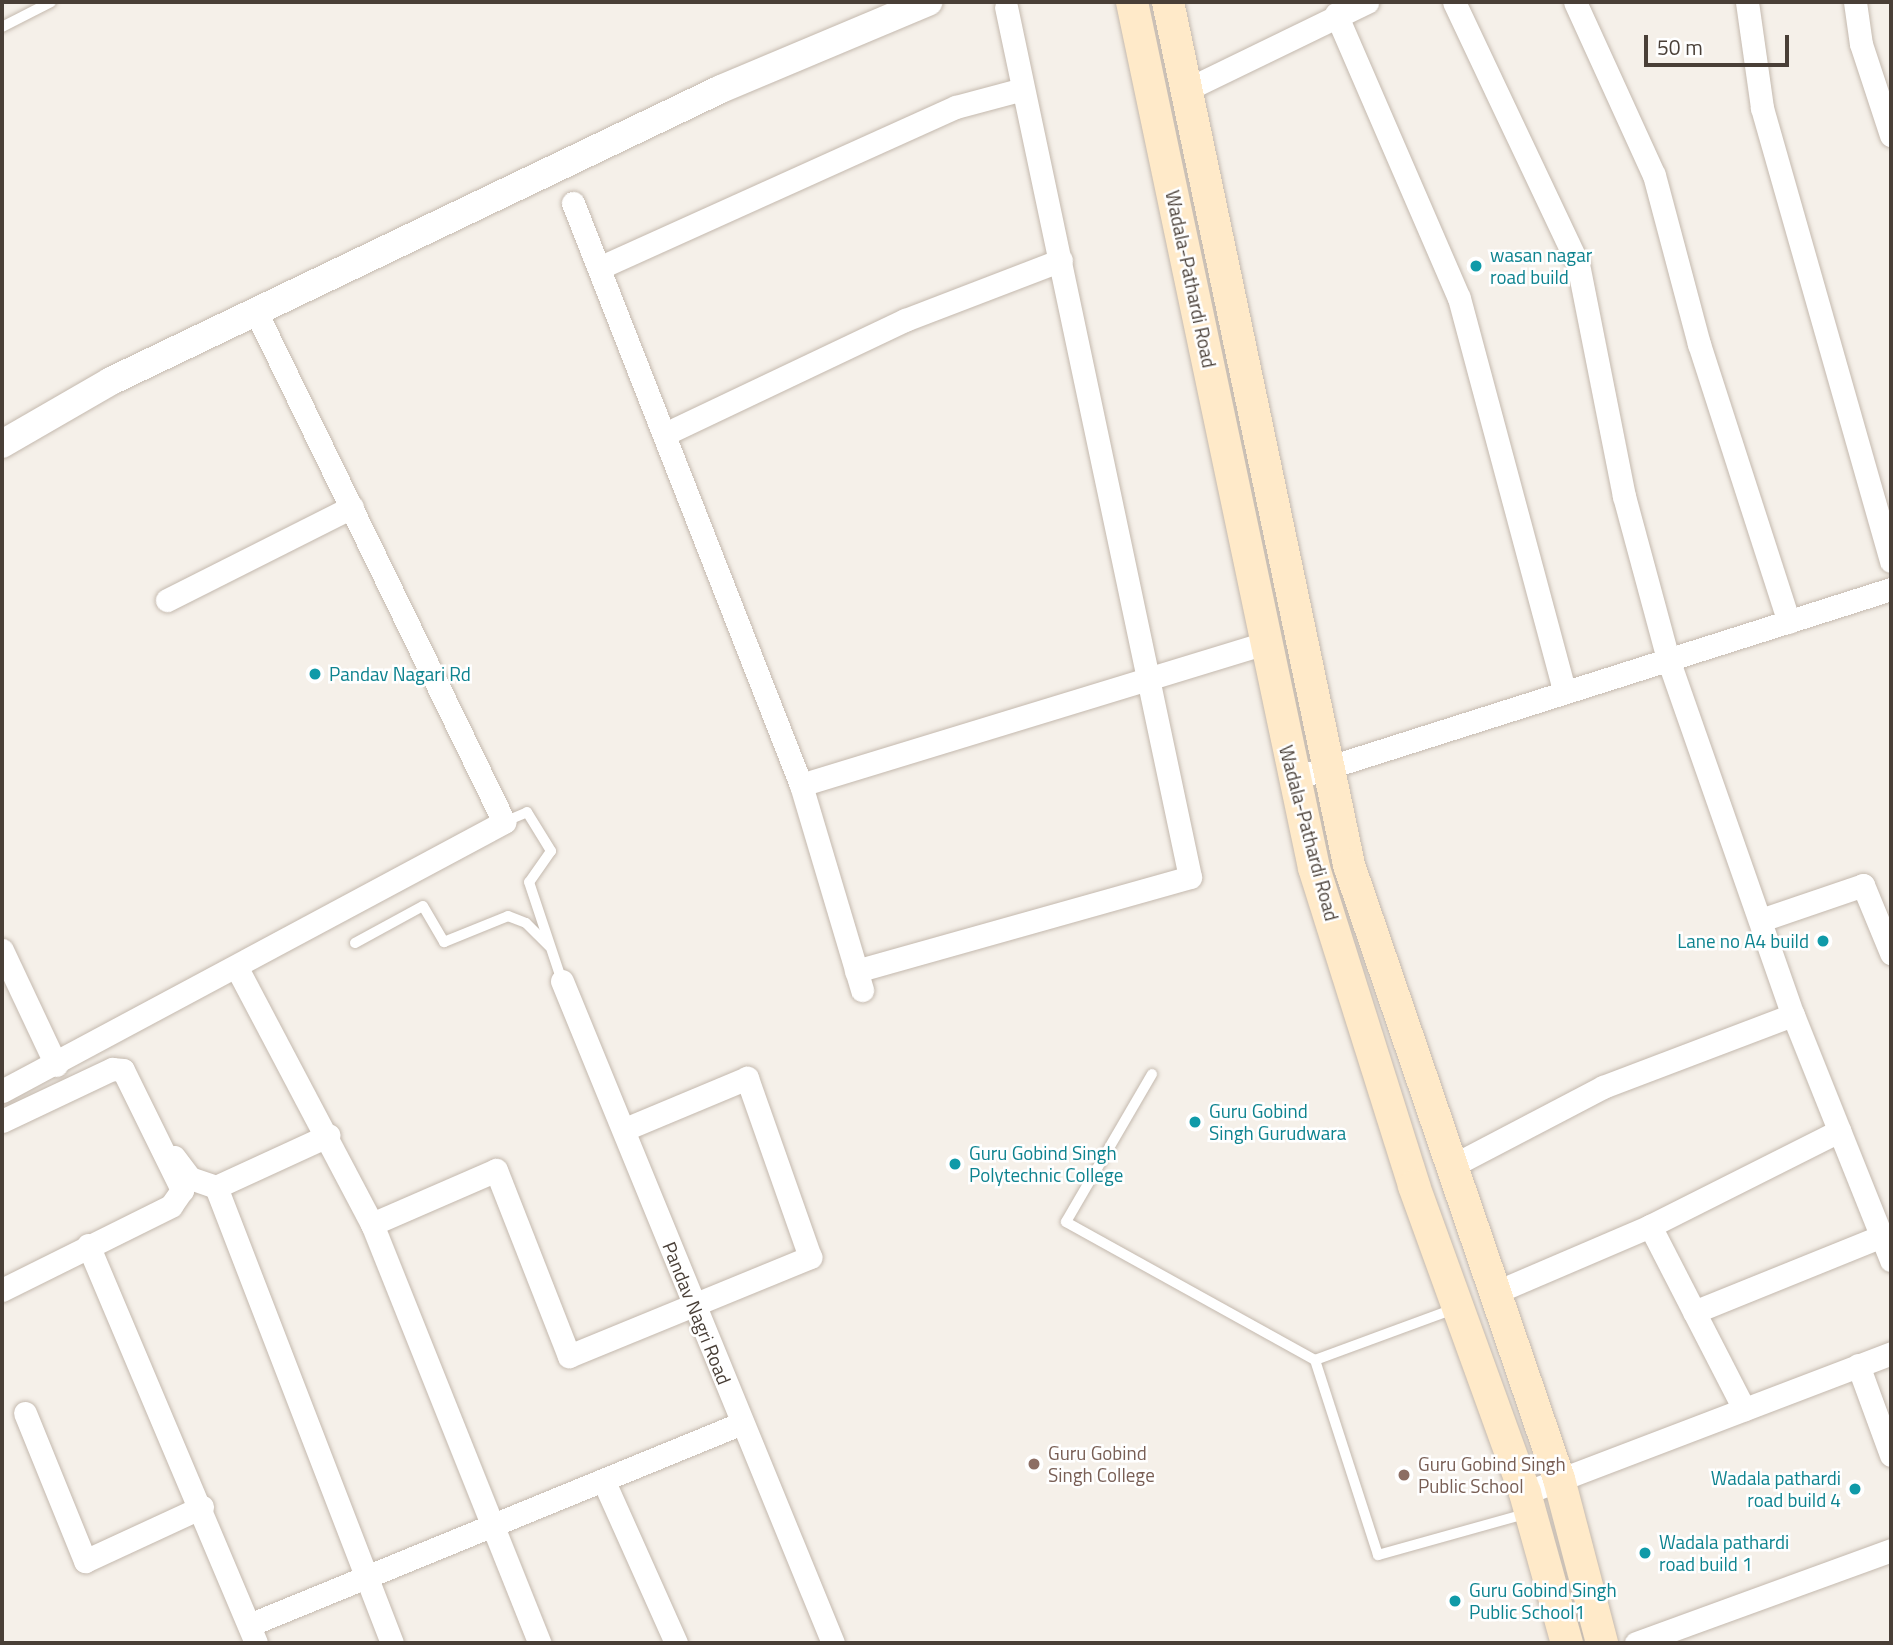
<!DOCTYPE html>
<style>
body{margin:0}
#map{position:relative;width:1893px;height:1645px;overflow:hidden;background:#f5f0e9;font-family:"Titillium Web",sans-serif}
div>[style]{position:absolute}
.roads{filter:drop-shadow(0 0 2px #c4b9ae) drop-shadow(0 0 2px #c4b9ae)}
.service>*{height:10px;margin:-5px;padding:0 5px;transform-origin:5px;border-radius:5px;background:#fff}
.minor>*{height:23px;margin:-11.5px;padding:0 11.5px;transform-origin:11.5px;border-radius:11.5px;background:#fff}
.tertiary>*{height:28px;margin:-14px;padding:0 14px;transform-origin:14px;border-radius:14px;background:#fff}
.secondary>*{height:32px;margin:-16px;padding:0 16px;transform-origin:16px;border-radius:16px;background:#ffeac9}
.dots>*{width:19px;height:19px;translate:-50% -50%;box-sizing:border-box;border:4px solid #fff;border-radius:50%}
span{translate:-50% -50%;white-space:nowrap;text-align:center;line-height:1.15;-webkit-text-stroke:5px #fff;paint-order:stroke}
.culture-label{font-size:19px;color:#0d838f}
.left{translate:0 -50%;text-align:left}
.right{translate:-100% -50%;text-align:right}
.street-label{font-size:19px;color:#493f37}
.education-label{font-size:19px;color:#785e54}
.frame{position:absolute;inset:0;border:4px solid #493f37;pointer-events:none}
.scale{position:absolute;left:1644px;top:35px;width:145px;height:32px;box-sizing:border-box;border:4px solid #493f37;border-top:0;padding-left:9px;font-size:21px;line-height:24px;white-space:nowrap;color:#493f37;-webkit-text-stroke:5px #fff;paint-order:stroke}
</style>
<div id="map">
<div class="roads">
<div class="service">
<div style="left:2px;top:27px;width:55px;rotate:-27deg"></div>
<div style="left:504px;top:822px;width:25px;rotate:-23deg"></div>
<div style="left:527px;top:812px;width:46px;rotate:58.4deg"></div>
<div style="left:551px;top:851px;width:38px;rotate:125deg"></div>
<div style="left:529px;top:882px;width:104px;rotate:71.6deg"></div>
<div style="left:355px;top:943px;width:77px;rotate:-28.6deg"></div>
<div style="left:423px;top:906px;width:42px;rotate:59.7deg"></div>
<div style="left:444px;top:942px;width:69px;rotate:-22.1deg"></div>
<div style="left:508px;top:916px;width:19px;rotate:21deg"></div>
<div style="left:526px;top:923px;width:33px;rotate:45deg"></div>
<div style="left:1152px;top:1074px;width:171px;rotate:120.2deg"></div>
<div style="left:1066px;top:1222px;width:285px;rotate:29deg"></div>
<div style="left:1315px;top:1360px;width:150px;rotate:-20.2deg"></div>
<div style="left:1315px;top:1360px;width:205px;rotate:72.1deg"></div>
<div style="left:1378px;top:1555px;width:156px;rotate:-15.6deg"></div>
</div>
<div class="minor">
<div style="left:1454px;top:2px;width:290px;rotate:64.7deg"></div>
<div style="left:1578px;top:264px;width:237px;rotate:78.8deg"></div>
<div style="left:1624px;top:496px;width:169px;rotate:74.9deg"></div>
<div style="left:1668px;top:659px;width:377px;rotate:70.7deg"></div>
<div style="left:1793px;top:1015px;width:264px;rotate:68.2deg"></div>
<div style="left:1575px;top:2px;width:190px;rotate:65.5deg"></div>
<div style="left:1654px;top:175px;width:175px;rotate:75.1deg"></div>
<div style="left:1699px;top:344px;width:292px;rotate:72.1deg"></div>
<div style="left:1747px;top:2px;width:107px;rotate:81.9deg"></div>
<div style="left:1762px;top:108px;width:471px;rotate:74.1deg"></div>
<div style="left:1855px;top:2px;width:42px;rotate:81.9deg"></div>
<div style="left:1861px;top:44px;width:96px;rotate:71.8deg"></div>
<div style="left:1336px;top:14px;width:309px;rotate:66.6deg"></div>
<div style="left:1459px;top:298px;width:405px;rotate:75deg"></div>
<div style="left:1190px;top:88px;width:197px;rotate:-25.9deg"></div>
<div style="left:573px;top:203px;width:625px;rotate:68.61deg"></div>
<div style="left:801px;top:785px;width:214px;rotate:73.4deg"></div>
<div style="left:601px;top:267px;width:389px;rotate:-24.3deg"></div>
<div style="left:956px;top:107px;width:69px;rotate:-15deg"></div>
<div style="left:665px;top:434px;width:266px;rotate:-25.4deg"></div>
<div style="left:905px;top:320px;width:167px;rotate:-21deg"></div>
<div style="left:167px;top:600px;width:207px;rotate:-26.7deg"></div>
<div style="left:1292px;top:779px;width:628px;rotate:-17.6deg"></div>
<div style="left:801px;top:785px;width:486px;rotate:-17deg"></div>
<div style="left:1761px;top:920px;width:108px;rotate:-18.9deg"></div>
<div style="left:1863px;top:885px;width:74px;rotate:67.6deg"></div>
<div style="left:2px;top:950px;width:127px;rotate:64.8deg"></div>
<div style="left:238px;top:970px;width:287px;rotate:62.2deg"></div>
<div style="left:372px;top:1224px;width:451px;rotate:68.2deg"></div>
<div style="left:856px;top:971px;width:347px;rotate:-15.7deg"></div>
<div style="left:1190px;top:877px;width:889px;rotate:-101.94deg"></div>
<div style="left:562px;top:981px;width:715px;rotate:67.74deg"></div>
<div style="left:2px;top:1091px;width:570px;rotate:-28.18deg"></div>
<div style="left:504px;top:822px;width:567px;rotate:-115.93deg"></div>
<div style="left:2px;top:1121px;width:122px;rotate:-25.3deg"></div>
<div style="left:112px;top:1069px;width:11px;rotate:5deg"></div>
<div style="left:123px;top:1070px;width:134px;rotate:63.8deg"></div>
<div style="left:182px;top:1190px;width:19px;rotate:125deg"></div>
<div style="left:171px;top:1206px;width:189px;rotate:153.6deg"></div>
<div style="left:174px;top:1157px;width:26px;rotate:53deg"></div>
<div style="left:190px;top:1178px;width:28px;rotate:19deg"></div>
<div style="left:216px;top:1187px;width:124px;rotate:-24.7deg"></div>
<div style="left:1450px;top:1167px;width:173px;rotate:-27.6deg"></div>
<div style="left:1603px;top:1087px;width:203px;rotate:-20.8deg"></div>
<div style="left:216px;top:1187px;width:489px;rotate:68.9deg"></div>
<div style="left:372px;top:1224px;width:135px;rotate:-23.5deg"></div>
<div style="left:496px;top:1170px;width:200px;rotate:68.6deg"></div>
<div style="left:569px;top:1356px;width:261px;rotate:-22.3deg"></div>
<div style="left:810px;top:1257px;width:190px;rotate:-109.4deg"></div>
<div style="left:747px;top:1078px;width:132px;rotate:157.3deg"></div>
<div style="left:1650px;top:1226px;width:206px;rotate:62.8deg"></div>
<div style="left:88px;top:1245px;width:432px;rotate:67.1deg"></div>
<div style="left:1494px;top:1293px;width:170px;rotate:-23.2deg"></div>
<div style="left:1650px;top:1226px;width:212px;rotate:-26.7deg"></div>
<div style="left:1694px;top:1312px;width:203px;rotate:-22deg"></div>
<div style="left:1858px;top:1365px;width:96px;rotate:69.9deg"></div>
<div style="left:25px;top:1413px;width:160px;rotate:67.9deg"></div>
<div style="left:85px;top:1561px;width:129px;rotate:-24.8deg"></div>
<div style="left:605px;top:1484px;width:174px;rotate:65.9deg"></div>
<div style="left:1525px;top:1493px;width:392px;rotate:-20.9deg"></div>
<div style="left:249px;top:1625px;width:533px;rotate:-22.28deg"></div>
<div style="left:1636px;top:1643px;width:271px;rotate:-20deg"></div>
</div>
<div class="tertiary">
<div style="left:2px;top:444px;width:126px;rotate:-30deg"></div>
<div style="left:111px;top:381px;width:676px;rotate:-25.58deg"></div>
<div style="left:721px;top:89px;width:225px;rotate:-22.8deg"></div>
</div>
<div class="secondary">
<div style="left:1132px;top:2px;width:885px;rotate:78.13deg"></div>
<div style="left:1314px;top:868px;width:333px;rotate:72.5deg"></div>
<div style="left:1414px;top:1186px;width:326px;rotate:70.1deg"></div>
<div style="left:1525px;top:1493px;width:156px;rotate:74.4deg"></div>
<div style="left:1168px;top:2px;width:882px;rotate:78.15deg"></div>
<div style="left:1349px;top:865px;width:649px;rotate:71.12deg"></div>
<div style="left:1559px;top:1479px;width:170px;rotate:75.3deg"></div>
</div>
</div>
<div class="dots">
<div style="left:1476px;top:266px;background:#0f9aa8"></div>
<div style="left:315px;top:674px;background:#0f9aa8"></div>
<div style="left:1823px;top:941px;background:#0f9aa8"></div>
<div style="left:1195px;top:1122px;background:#0f9aa8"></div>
<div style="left:955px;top:1164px;background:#0f9aa8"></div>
<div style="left:1034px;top:1464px;background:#8d6e63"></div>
<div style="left:1404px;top:1475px;background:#8d6e63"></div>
<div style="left:1855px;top:1489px;background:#0f9aa8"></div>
<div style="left:1645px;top:1553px;background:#0f9aa8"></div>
<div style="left:1455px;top:1601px;background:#0f9aa8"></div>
</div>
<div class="culture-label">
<span class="left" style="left:1490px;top:266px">wasan nagar<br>road build</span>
<span class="left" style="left:329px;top:674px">Pandav Nagari Rd</span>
<span class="right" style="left:1809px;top:941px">Lane no A4 build</span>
<span class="left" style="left:1209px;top:1122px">Guru Gobind<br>Singh Gurudwara</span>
<span class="left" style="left:969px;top:1164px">Guru Gobind Singh<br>Polytechnic College</span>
<span class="right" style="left:1841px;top:1489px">Wadala pathardi<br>road build 4</span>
<span class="left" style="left:1659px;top:1553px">Wadala pathardi<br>road build 1</span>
<span class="left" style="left:1469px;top:1601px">Guru Gobind Singh<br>Public School1</span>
</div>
<div class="street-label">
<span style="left:1191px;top:279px;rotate:78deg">Wadala-Pathardi Road</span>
<span style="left:1309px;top:833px;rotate:75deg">Wadala-Pathardi Road</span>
<span style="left:697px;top:1313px;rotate:68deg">Pandav Nagri Road</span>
</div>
<div class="education-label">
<span class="left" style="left:1048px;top:1464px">Guru Gobind<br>Singh College</span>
<span class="left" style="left:1418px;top:1475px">Guru Gobind Singh<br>Public School</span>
</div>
<div class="frame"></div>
<div class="scale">50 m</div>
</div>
